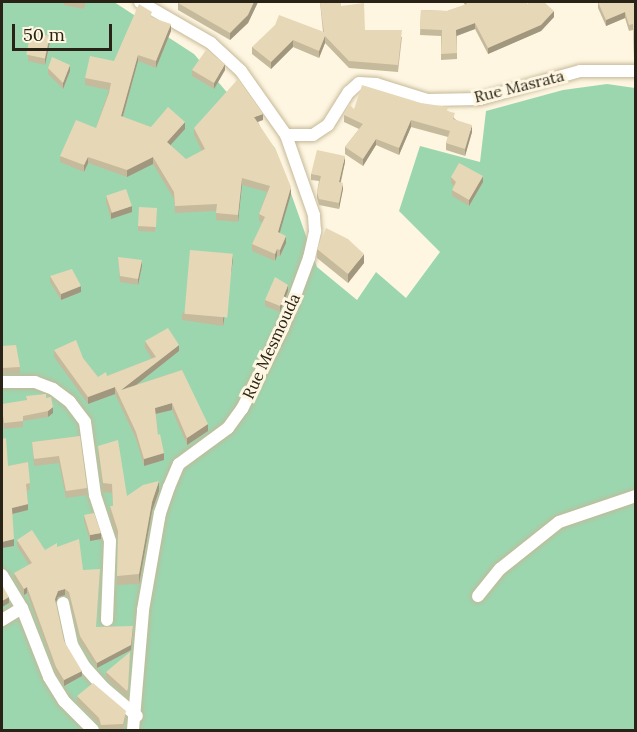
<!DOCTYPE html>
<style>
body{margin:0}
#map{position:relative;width:637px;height:732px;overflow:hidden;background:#fef6e1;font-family:Lora,serif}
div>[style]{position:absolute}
.forest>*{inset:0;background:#9cd6af}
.roads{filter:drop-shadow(0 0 2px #c5b897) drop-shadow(0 0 2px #c5b897)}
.street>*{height:12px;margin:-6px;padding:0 6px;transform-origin:6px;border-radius:6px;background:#fff}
.wall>*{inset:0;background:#c6ba9d}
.shaded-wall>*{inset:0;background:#a1977f}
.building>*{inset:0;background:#e6d8b6;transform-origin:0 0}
span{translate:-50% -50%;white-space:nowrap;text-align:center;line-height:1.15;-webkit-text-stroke:6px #fef6e1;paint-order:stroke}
.street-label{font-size:16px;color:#282316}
.frame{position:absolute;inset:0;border:3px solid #282316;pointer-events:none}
.scale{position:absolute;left:12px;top:24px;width:100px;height:27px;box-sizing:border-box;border:3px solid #282316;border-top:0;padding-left:8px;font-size:18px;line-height:21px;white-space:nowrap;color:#282316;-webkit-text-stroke:4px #fef6e1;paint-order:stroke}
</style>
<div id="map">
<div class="forest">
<div style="clip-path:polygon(2px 2px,114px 2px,194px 54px,275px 148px,317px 267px,357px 300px,376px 272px,406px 298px,440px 252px,399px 211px,420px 146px,480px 162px,486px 111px,563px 90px,607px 84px,635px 88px,635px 730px,2px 730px)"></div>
</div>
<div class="roads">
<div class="street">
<div style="left:286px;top:135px;width:27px"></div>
<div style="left:313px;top:135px;width:18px;rotate:-34deg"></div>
<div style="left:328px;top:125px;width:39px;rotate:-58deg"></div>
<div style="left:349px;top:92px;width:13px;rotate:-42deg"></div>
<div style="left:359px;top:83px;width:17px;rotate:3deg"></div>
<div style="left:376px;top:84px;width:53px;rotate:17.4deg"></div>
<div style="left:427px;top:100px;width:53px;rotate:-1.1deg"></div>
<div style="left:480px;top:99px;width:104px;rotate:-15.6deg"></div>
<div style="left:580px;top:71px;width:56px"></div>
<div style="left:2px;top:382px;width:33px"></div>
<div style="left:35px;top:382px;width:19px;rotate:21deg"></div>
<div style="left:53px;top:389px;width:21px;rotate:37deg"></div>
<div style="left:70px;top:402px;width:25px;rotate:53deg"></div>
<div style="left:85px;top:422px;width:74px;rotate:82.2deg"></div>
<div style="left:95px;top:495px;width:48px;rotate:71.9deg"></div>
<div style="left:110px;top:541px;width:79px;rotate:92.2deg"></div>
<div style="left:2px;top:575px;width:39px;rotate:59deg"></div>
<div style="left:478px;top:596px;width:35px;rotate:-51deg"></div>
<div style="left:500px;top:569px;width:75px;rotate:-38.5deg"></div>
<div style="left:559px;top:522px;width:81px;rotate:-18.7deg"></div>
<div style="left:63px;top:603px;width:43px;rotate:77.9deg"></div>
<div style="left:72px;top:645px;width:24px;rotate:60deg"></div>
<div style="left:84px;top:666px;width:30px;rotate:48deg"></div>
<div style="left:104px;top:688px;width:43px;rotate:40.3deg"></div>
<div style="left:2px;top:620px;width:23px;rotate:-31deg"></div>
<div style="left:22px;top:608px;width:74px;rotate:68.6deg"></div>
<div style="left:49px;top:677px;width:28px;rotate:58deg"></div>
<div style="left:64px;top:701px;width:41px;rotate:45deg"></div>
<div style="left:133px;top:730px;width:120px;rotate:-85.2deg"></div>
<div style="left:143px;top:610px;width:98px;rotate:-80.1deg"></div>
<div style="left:160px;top:513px;width:28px;rotate:-71deg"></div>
<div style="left:169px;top:487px;width:25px;rotate:-67deg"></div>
<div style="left:179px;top:464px;width:61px;rotate:-36.3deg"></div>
<div style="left:228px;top:428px;width:24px;rotate:-54deg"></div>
<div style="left:242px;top:409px;width:91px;rotate:-63.2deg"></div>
<div style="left:283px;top:328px;width:75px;rotate:-69.6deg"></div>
<div style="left:309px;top:258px;width:28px;rotate:-77deg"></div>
<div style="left:315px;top:231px;width:16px;rotate:-94deg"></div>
<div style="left:314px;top:215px;width:85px;rotate:-109.3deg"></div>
<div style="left:286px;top:135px;width:78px;rotate:-125.1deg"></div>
<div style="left:241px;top:71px;width:41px;rotate:-137deg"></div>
<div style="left:211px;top:43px;width:82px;rotate:-150deg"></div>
</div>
</div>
<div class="wall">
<div style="clip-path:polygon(64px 2px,86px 2px,84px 9px,64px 5px)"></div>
<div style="clip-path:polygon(258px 2px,248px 23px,230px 40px,178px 10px,178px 3px)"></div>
<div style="clip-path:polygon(320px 2px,340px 2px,341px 6px,365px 30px,402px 37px,398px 72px,349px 68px,325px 43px,319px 58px,293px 47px,271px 69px,252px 54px,252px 47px,323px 32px)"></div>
<div style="clip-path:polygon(463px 2px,525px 2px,527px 4px,554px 17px,541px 31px,488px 54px,475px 29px,457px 36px,457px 59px,441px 60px,441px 36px,420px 35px,421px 10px,447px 11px,465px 5px)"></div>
<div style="clip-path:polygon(598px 2px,636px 2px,636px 59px,634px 59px,633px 30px,629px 31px,625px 18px,606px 26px,598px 8px)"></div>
<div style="clip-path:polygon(152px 18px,171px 31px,156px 68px,138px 61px,123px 117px,151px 127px,185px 129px,170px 145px,186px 159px,202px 151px,194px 135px,194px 128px,263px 120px,258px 122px,291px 194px,279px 233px,286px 243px,280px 256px,277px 256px,275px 261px,252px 251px,252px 244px,263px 223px,259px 221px,259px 214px,267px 192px,242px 185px,238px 222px,216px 220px,216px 211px,175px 213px,174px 199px,153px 164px,127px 177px,88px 163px,84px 172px,60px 162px,60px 156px,96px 128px,109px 90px,85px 85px,85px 78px,114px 61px)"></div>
<div style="clip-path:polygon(50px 42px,45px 65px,28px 61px,28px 55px)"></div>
<div style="clip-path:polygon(48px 68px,70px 71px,63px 89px,48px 74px)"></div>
<div style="clip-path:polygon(192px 70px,225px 70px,214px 89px,192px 76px)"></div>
<div style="clip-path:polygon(354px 109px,448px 111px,455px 119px,472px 132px,465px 156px,446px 150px,446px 143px,448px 137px,411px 127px,399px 155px,376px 145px,363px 166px,345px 154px,345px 147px,359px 129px,344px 122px,344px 115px)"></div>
<div style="clip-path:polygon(345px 162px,341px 182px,343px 189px,339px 209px,319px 205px,317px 198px,317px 192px,319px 181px,311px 180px,311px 174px)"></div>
<div style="clip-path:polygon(451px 177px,483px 182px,469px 206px,452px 196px,452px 190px,454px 186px,451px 183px)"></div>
<div style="clip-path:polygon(106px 196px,132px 212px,111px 219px,106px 202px)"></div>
<div style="clip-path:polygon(157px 213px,155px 232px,138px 231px,138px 226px)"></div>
<div style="clip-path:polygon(317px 249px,364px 263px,348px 283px,317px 258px)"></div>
<div style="clip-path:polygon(118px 257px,142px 266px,138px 285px,120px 282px)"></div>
<div style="clip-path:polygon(233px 260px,223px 326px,182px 320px,182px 314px)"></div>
<div style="clip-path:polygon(50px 276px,81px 292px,61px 300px,50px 282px)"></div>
<div style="clip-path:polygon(288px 291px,280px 312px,265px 306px,265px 300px)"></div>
<div style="clip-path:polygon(145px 341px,179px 351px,136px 385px,182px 370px,208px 431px,187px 445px,172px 410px,156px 414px,158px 435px,164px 460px,144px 466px,136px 439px,115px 394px,88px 404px,54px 357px,54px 350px,83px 358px,98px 377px,107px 376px,152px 359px,145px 348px)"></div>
<div style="clip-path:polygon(2px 346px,20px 367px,20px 373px,2px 374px)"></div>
<div style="clip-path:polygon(26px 396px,46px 398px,53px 413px,48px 417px,23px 421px,23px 427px,4px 429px,3px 421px,2px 421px,2px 404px,26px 401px)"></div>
<div style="clip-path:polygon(80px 436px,87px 488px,87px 495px,66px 498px,59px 463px,34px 466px,32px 442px)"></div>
<div style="clip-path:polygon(98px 446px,127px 496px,159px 491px,152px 511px,139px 584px,117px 585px,118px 540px,110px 516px,110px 506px,113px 506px,112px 493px,103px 492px,98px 455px)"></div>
<div style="clip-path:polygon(28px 462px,30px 490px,27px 490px,28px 510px,12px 514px,14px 546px,8px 466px)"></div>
<div style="clip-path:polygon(84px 515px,101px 539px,90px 541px,84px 521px)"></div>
<div style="clip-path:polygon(17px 540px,45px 550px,57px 547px,83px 570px,100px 575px,96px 627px,133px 632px,131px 650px,97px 668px,80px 642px,69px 598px,65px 595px,58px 597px,56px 603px,64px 641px,82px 676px,64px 686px,56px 673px,27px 593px,24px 595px,14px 578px,14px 573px,29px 565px,17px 546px)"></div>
<div style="clip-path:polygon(130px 658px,127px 697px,106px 678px,106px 672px)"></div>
<div style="clip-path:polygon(77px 696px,126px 717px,123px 730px,101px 730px,99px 724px,77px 702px)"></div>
</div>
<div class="shaded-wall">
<div style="clip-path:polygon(254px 2px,258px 2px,248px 23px,230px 40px,230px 33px)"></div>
<div style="clip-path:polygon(554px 11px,554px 17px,541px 31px,488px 54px,488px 48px)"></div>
<div style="clip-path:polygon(625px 12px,625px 18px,606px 26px,606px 20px)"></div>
<div style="clip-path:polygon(475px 23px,475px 29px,456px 36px,456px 30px)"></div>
<div style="clip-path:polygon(171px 24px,171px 31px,156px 68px,156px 61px)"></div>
<div style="clip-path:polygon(50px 36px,50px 42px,45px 65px,45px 59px)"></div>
<div style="clip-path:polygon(325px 36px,325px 43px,319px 58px,319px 51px)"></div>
<div style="clip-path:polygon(293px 40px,293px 47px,271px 69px,271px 62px)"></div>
<div style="clip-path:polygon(138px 55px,138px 61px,121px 123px,121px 116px)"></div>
<div style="clip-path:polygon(225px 64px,225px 70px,214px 89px,214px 83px)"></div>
<div style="clip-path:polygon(70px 65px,70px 71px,63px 89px,63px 83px)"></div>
<div style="clip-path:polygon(263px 114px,263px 120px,254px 123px,254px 117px)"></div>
<div style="clip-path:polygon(411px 120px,411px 127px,399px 155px,399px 148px)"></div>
<div style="clip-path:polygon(185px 122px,185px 129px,167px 149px,167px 142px)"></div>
<div style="clip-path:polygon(472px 125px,472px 132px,465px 156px,465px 149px)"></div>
<div style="clip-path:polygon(376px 139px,376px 145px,363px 166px,363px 159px)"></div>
<div style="clip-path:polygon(345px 156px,345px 162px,339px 188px,339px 182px)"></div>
<div style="clip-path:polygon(88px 157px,88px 163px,84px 172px,84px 165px)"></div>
<div style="clip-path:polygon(153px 157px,153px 164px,127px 177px,127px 170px)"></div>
<div style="clip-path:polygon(483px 176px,483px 182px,469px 206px,469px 200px)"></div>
<div style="clip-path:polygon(242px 178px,242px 185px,238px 222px,238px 215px)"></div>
<div style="clip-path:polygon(343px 183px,343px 189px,339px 209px,339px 203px)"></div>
<div style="clip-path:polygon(291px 187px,291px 194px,278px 239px,278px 232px)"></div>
<div style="clip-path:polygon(132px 206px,132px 212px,111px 219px,111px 213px)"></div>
<div style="clip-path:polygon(286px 236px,286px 243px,280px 256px,280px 250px)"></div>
<div style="clip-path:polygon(277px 249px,277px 256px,275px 261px,275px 254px)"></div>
<div style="clip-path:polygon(233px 254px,233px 260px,223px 326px,223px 320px)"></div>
<div style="clip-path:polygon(364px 254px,364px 263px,348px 283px,348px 274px)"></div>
<div style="clip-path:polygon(142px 260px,142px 266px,138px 285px,138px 279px)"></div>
<div style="clip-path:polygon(288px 285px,288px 291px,280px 312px,280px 306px)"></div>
<div style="clip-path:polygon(81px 286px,81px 292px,61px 300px,61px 294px)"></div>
<div style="clip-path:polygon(179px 345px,179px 351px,121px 397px,121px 390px)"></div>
<div style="clip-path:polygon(115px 387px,115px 394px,88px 404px,88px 397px)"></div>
<div style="clip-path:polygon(172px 403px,172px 410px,155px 414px,155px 408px)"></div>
<div style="clip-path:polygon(53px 407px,53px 413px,48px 417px,48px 411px)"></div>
<div style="clip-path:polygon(208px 424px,208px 431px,187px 445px,187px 438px)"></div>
<div style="clip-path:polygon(164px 453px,164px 460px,144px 466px,144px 459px)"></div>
<div style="clip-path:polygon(159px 481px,159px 491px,152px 511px,139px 584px,139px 574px,152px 502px)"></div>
<div style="clip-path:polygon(28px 504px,28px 510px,12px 514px,12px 508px)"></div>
<div style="clip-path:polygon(101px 533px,101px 539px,90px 541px,90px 535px)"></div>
<div style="clip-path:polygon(14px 539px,14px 546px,2px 548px,2px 542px)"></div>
<div style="clip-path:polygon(27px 587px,27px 593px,24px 595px,24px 589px)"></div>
<div style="clip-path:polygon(65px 589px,65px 595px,58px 597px,55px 605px,55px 599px,58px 591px)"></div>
<div style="clip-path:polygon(9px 597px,9px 603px,2px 607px,2px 601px)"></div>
<div style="clip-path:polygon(133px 626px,131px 650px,97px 668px,97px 663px)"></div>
<div style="clip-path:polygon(82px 671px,82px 676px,64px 686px,64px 680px)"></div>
</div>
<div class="building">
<div style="clip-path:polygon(178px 2px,254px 2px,248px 15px,230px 33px,178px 3px)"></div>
<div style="clip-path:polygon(320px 2px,340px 2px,341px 6px,364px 3px,365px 30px,402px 30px,398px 65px,349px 61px,325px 36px,319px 51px,293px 40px,271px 62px,252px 47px,275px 25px,279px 15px,324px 32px)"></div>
<div style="clip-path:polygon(466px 2px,525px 2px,527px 4px,530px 2px,544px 2px,554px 11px,541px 25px,488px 48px,475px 23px,456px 30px,457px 53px,441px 54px,442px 30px,420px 29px,421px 10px,447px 11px,467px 4px)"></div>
<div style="clip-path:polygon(598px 2px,636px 2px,636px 53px,634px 53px,633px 24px,629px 25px,625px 12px,606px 20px)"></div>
<div style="clip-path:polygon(139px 4px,152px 12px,150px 17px,171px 24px,156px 61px,138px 55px,121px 116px,151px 127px,168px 107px,185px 122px,167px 142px,186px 159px,205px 149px,194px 128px,238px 79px,263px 114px,254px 117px,276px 150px,291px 187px,278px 232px,286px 236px,280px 250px,277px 249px,275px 254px,252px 244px,265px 217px,259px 214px,270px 186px,242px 178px,238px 215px,216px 213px,217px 204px,175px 206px,174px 192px,153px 157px,127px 170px,88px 157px,84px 165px,60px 156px,76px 120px,96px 128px,109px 93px,111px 83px,85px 78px,90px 56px,114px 61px)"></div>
<div style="left:31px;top:32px;width:19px;height:23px;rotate:12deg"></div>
<div style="clip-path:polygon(206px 50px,225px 64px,214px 83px,192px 70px)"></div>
<div style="clip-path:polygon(52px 57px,70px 65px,63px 83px,48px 68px)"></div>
<div style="clip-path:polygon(362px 85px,421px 103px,448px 107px,447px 111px,455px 113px,453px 119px,472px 125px,465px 149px,446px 143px,450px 131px,411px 120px,399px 148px,376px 139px,363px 159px,345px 147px,363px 124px,344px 115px,349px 104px,354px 109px)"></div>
<div style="clip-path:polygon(317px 150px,345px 156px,339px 182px,343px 183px,339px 203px,319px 199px,317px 192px,321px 176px,311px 174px)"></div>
<div style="clip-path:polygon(459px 163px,483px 176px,469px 200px,452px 190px,456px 182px,451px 177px)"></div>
<div style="left:126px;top:189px;width:18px;height:21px;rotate:71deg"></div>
<div style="left:139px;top:207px;width:18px;height:19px;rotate:3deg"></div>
<div style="clip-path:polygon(326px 228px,348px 239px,364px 254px,348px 274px,317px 249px)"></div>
<div style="left:190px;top:250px;width:43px;height:64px;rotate:5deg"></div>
<div style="clip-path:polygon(118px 257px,142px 260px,138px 279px,120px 276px)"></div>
<div style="clip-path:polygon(72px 269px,81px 286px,61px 294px,50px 276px)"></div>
<div style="clip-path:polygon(275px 277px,288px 285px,280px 306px,265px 300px)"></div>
<div style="clip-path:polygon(168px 328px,179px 345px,121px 390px,182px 370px,208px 424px,187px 438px,172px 403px,155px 408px,158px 435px,160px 434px,164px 453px,144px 459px,136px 432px,115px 387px,88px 397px,54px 350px,76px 340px,83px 358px,98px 377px,106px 372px,107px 376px,156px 357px,145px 341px)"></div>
<div style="clip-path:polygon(16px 345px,20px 367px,2px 368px,2px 346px)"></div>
<div style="clip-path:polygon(46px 394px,46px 398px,51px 397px,53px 407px,48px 411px,23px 416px,23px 421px,4px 423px,3px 415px,2px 415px,2px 404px,27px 400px,26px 396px)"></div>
<div style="clip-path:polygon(80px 436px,87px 488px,66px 491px,59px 456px,34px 459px,32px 442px)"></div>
<div style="clip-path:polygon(6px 438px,8px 466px,28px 462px,30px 483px,26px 484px,28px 504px,12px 508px,14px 539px,2px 542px,2px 439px)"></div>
<div style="clip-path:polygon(118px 440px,127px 496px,143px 485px,159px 481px,152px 502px,139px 574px,117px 576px,118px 531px,110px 506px,113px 506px,112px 484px,103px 483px,98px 446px)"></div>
<div style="clip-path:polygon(94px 513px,101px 533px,90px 535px,84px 515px)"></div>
<div style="clip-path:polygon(32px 530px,45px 550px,57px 543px,57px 547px,79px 539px,83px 570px,100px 569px,96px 627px,133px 626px,131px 645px,97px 663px,80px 636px,69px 592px,65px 589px,58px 591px,55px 599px,64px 641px,82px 671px,64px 680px,56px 667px,27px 587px,24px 589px,14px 573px,32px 563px,17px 540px)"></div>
<div style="clip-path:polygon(2px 585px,9px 597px,2px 601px)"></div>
<div style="clip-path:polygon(130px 652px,128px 688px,127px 691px,106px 672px)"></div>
<div style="clip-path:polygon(93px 683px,126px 711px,123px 724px,101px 725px,99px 718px,77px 696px)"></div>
</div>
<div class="street-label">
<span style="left:519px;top:86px;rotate:-14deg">Rue Masrata</span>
<span style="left:271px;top:346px;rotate:-65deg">Rue Mesmouda</span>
</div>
<div class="frame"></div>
<div class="scale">50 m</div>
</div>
